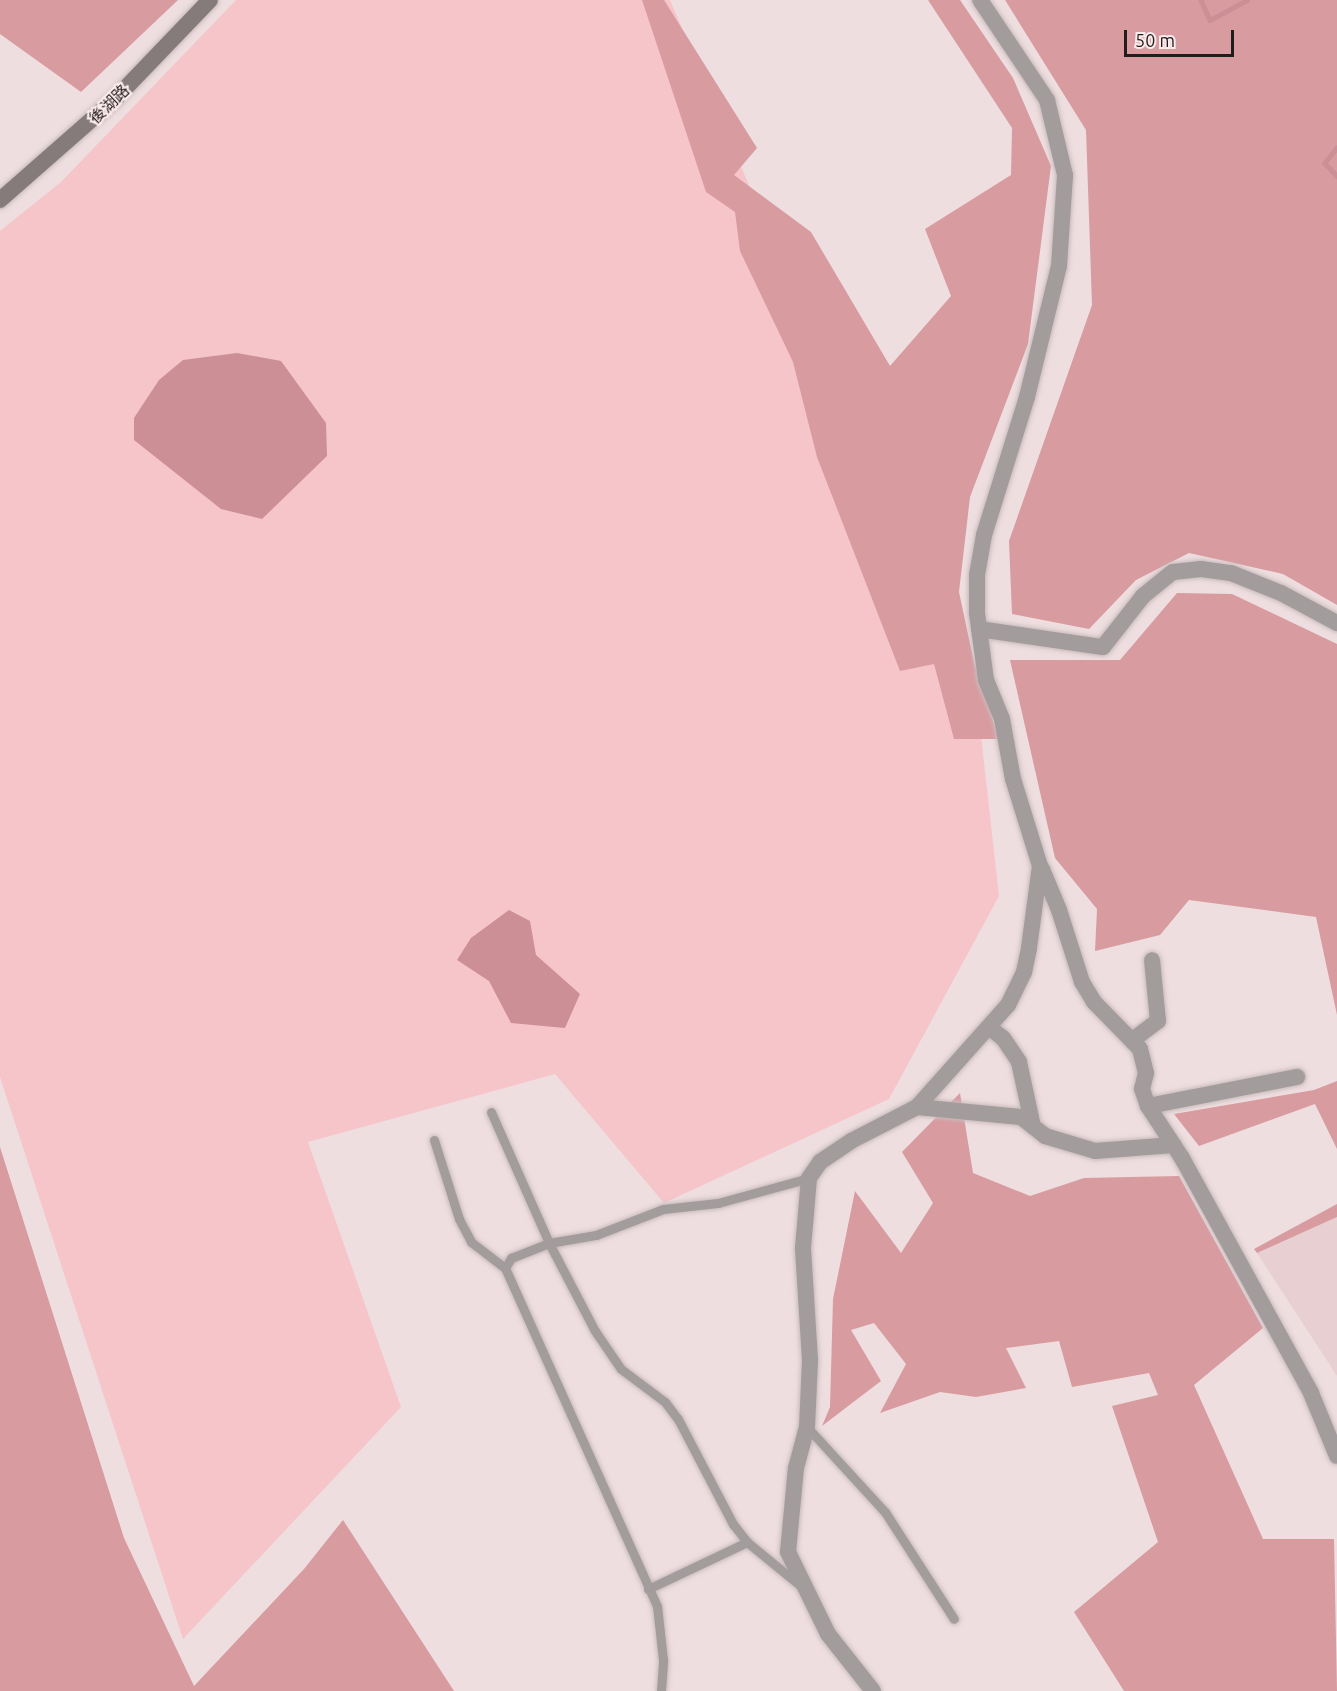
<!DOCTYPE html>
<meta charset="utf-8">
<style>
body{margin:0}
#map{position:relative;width:1337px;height:1691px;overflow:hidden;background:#eededf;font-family:Ubuntu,"Noto Sans TC",sans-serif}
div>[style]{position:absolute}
.built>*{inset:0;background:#e8cfd1}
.green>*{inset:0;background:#f6c5c9}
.forest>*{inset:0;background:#d89ba0}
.water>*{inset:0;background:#cb8f95}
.stream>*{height:4.5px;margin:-2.25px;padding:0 2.25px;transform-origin:2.25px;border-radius:2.25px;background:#cb8f95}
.roads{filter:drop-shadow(0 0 2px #c9bbbc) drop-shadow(0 0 2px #c9bbbc)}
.service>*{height:9px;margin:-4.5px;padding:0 4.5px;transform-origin:4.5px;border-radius:4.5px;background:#a39c9d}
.minor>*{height:16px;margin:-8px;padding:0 8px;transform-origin:8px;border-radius:8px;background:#a39c9d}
.tertiary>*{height:16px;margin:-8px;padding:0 8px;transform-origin:8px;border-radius:8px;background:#a39c9d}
.secondary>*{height:16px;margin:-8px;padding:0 8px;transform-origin:8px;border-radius:8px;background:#857b7b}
span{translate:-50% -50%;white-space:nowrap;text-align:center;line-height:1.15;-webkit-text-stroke:4.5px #fcebec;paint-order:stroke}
.street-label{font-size:16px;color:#221c1c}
.scale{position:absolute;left:1124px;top:30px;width:110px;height:27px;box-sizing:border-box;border:3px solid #221c1c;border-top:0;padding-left:8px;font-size:18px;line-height:21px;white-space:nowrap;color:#221c1c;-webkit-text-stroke:4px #fcebec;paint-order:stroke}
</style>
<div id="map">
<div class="built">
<div style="clip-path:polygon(1337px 1217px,1337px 1376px,1257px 1253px)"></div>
</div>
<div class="green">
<div style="clip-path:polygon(236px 0,670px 0,980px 727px,999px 896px,889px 1099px,664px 1203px,555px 1074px,308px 1142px,401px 1407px,183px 1639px,0 1077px,0 231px,61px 182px)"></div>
</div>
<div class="forest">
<div style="clip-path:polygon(0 0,178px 0,81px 92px,0 34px)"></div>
<div style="clip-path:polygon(642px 0,664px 0,757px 148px,734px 175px,811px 232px,890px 366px,951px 296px,925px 229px,1011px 175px,1012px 128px,928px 0,960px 0,1013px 78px,1051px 166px,1028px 344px,970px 497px,959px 592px,974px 662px,999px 739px,954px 739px,934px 664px,900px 671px,817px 457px,793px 362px,740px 251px,735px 212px,706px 192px)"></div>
<div style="clip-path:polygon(1005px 0,1337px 0,1337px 605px,1283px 574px,1189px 553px,1136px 580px,1089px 629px,1012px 614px,1009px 541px,1092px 305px,1086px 130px)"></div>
<div style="clip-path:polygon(1177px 593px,1232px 594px,1337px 644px,1337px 1015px,1316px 917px,1189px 900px,1160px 935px,1095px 951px,1097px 909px,1055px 858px,1010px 660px,1120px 660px)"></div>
<div style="clip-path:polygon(1337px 1081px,1337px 1149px,1315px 1104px,1199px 1146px,1174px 1114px,1314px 1090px)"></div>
<div style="clip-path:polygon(960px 1093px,973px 1173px,1030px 1196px,1084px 1178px,1179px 1176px,1263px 1328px,1194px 1385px,1263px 1539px,1334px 1539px,1337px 1691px,1124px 1691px,1074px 1612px,1158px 1542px,1112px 1406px,1158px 1395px,1149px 1373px,1072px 1387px,1059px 1341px,1006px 1348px,1026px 1388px,976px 1397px,940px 1392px,880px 1413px,906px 1364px,874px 1323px,851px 1330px,881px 1381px,822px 1426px,830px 1407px,833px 1299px,855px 1191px,901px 1253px,933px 1203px,902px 1152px)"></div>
<div style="clip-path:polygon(0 1147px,124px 1538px,194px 1686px,304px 1569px,343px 1520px,454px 1691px,0 1691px)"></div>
<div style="clip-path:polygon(1337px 1204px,1337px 1217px,1257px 1253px,1254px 1249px)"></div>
</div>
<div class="water">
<div style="clip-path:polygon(237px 353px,281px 361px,326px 423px,327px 456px,262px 519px,221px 509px,134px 440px,134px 418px,159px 380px,183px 360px)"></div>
<div style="clip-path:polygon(509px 910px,530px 921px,536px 955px,580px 994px,565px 1028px,511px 1023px,489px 981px,457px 960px,471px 938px)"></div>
</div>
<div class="stream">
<div style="left:1201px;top:0;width:22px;rotate:66deg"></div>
<div style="left:1210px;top:20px;width:42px;rotate:-28.4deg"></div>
<div style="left:1337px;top:148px;width:19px;rotate:129deg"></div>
<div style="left:1325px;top:163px;width:18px;rotate:47deg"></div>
</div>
<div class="roads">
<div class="service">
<div style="left:491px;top:1112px;width:143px;rotate:66.1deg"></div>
<div style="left:549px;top:1243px;width:99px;rotate:62.4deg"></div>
<div style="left:595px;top:1331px;width:46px;rotate:55.6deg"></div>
<div style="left:621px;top:1369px;width:55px;rotate:36.9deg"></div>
<div style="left:665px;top:1402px;width:21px;rotate:53deg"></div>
<div style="left:678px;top:1419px;width:119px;rotate:62.4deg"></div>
<div style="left:733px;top:1524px;width:23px;rotate:52deg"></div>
<div style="left:747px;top:1542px;width:71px;rotate:39.3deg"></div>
<div style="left:434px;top:1140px;width:83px;rotate:72.4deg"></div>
<div style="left:459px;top:1219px;width:26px;rotate:62deg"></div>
<div style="left:471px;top:1242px;width:43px;rotate:37.4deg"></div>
<div style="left:807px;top:1427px;width:115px;rotate:47.5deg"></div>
<div style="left:885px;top:1512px;width:127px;rotate:57.2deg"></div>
<div style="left:648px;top:1589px;width:110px;rotate:-25.4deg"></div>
<div style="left:661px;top:1691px;width:31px;rotate:-86deg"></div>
<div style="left:663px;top:1660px;width:54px;rotate:-96.3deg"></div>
<div style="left:657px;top:1606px;width:371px;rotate:-114.2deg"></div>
<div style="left:505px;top:1268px;width:12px;rotate:-59deg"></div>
<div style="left:511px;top:1258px;width:41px;rotate:-21.5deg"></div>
<div style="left:549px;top:1243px;width:48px;rotate:-9.7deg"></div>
<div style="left:596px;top:1235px;width:72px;rotate:-21.2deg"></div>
<div style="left:663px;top:1209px;width:55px;rotate:-6.2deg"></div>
<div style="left:718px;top:1203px;width:94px;rotate:-15.4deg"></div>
</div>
<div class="minor">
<div style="left:979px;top:629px;width:125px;rotate:8.3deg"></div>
<div style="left:1103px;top:647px;width:65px;rotate:-51.9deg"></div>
<div style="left:1143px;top:596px;width:38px;rotate:-39deg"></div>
<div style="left:1173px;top:572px;width:28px;rotate:-6deg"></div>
<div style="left:1201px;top:569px;width:30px;rotate:8deg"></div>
<div style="left:1231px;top:573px;width:54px;rotate:21.8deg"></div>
<div style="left:1281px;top:593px;width:64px;rotate:28.2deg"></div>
<div style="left:990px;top:1028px;width:16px;rotate:38deg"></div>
<div style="left:1003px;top:1038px;width:29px;rotate:56deg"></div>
<div style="left:1019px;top:1062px;width:66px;rotate:77.8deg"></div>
<div style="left:1134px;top:1039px;width:30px;rotate:-37deg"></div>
<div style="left:1158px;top:1021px;width:61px;rotate:-95.6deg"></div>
<div style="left:1148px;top:1106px;width:152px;rotate:-11deg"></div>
<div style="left:917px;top:1107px;width:104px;rotate:5.5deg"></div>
<div style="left:1021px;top:1117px;width:31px;rotate:38deg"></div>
<div style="left:1045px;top:1136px;width:52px;rotate:16.7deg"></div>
<div style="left:1095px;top:1151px;width:79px;rotate:-4.3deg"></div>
</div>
<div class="tertiary">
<div style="left:1042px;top:869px;width:44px;rotate:67.5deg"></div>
<div style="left:1059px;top:910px;width:76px;rotate:72.3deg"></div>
<div style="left:1082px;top:982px;width:23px;rotate:59deg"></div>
<div style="left:1094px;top:1002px;width:66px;rotate:45.6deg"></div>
<div style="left:1140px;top:1049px;width:25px;rotate:76deg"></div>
<div style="left:1146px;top:1073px;width:16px;rotate:104deg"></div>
<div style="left:1142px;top:1089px;width:18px;rotate:71deg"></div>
<div style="left:1148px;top:1106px;width:62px;rotate:56.8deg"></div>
<div style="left:1182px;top:1158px;width:268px;rotate:61.2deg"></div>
<div style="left:1311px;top:1393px;width:68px;rotate:67.6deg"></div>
<div style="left:873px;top:1691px;width:73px;rotate:-128.3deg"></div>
<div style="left:828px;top:1634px;width:91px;rotate:-116deg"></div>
<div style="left:788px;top:1552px;width:84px;rotate:-84.6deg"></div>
<div style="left:796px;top:1468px;width:42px;rotate:-75deg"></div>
<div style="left:807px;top:1427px;width:67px;rotate:-87.4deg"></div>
<div style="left:810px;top:1360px;width:112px;rotate:-93.6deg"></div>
<div style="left:803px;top:1248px;width:70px;rotate:-85.1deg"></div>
<div style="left:809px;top:1178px;width:19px;rotate:-55deg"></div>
<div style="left:820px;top:1162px;width:37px;rotate:-34deg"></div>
<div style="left:851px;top:1141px;width:74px;rotate:-27.3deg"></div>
<div style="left:917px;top:1107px;width:137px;rotate:-48.3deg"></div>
<div style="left:1008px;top:1005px;width:37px;rotate:-64deg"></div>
<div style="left:1024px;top:972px;width:25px;rotate:-78deg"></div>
<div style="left:1029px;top:948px;width:83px;rotate:-82.4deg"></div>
<div style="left:1040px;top:866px;width:91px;rotate:-107.2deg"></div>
<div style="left:1013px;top:779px;width:61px;rotate:-100.4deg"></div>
<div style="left:1002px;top:719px;width:42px;rotate:-112.3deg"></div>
<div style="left:986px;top:680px;width:68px;rotate:-97.7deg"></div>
<div style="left:977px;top:613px;width:38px;rotate:-90deg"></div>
<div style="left:977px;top:575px;width:41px;rotate:-80.1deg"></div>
<div style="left:984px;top:535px;width:145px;rotate:-72.7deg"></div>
<div style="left:1027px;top:397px;width:135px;rotate:-76.3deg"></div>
<div style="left:1059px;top:266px;width:91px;rotate:-86.2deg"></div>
<div style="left:1065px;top:175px;width:77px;rotate:-103.5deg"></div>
<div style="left:1047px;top:100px;width:120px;rotate:-123.8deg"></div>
</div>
<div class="secondary">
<div style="left:0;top:200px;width:153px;rotate:-41.3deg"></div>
<div style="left:115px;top:99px;width:137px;rotate:-46.2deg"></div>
</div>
</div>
<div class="street-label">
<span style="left:109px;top:104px;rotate:-44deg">後湖路</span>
</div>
<div class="scale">50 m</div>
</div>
